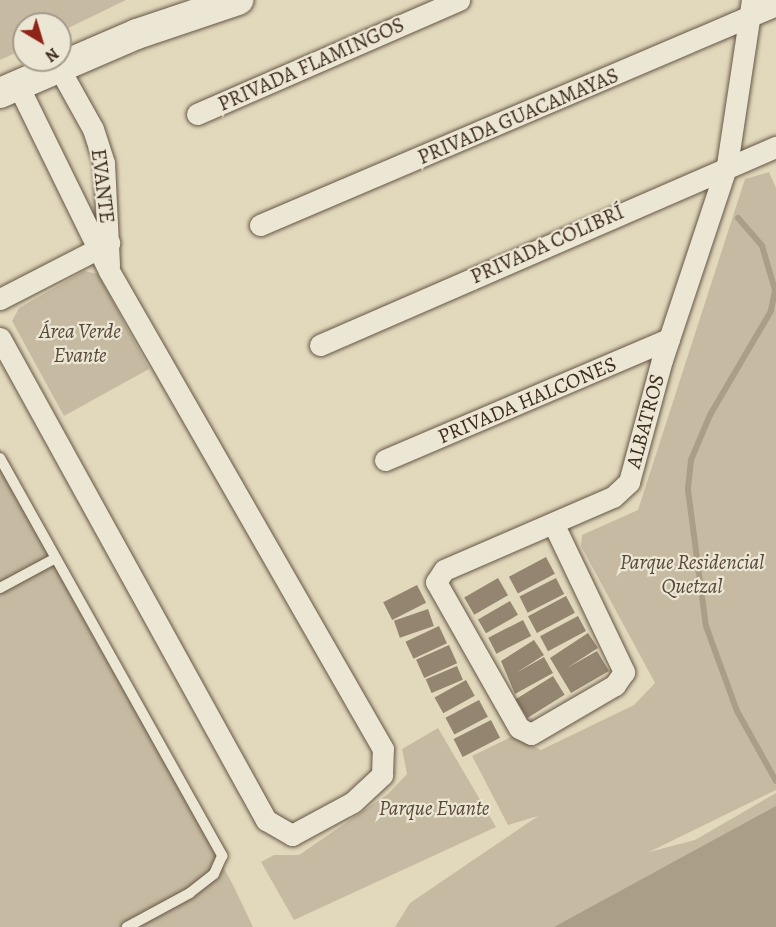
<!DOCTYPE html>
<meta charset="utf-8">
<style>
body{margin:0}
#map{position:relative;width:776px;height:927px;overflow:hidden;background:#e2d9bd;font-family:Alegreya,serif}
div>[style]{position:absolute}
.green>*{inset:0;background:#c6bba2}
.water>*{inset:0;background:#aa9e87}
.stream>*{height:6px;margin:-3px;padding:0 3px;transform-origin:3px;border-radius:3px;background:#aa9e87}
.building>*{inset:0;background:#938570;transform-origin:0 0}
.roads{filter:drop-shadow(0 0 2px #665645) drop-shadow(0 0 2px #665645)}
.lane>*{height:10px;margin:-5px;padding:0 5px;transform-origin:5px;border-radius:5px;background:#ece6d4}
.street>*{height:21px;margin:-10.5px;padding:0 10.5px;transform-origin:10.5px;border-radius:10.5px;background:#ece6d4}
.secondary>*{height:30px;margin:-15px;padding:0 15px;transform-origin:15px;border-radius:15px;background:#ece6d4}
span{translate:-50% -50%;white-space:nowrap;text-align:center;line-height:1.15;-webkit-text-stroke:4.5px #ece6d4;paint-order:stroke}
.street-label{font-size:21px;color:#3d2b1d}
.park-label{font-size:21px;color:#584838;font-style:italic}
.north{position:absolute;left:12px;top:12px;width:60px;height:60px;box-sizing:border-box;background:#ece6d4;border:2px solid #a69b8b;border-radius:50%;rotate:142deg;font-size:16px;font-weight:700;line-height:24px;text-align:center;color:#3d2b1d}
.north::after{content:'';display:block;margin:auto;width:21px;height:27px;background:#8f2418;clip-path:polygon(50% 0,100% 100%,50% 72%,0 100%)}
</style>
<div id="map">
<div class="green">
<div style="clip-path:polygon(0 0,126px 0,60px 32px,60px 24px,24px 24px,24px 49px,0 60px)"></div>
<div style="clip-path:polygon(769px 172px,776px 188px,776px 790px,649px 852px,695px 840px,776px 793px,776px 927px,395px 927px,410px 903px,538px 816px,508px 825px,472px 756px,513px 736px,541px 750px,634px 705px,655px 683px,581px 546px,582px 535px,638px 510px,745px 179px)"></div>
<div style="clip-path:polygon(84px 271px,98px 274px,149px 369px,64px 416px,12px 321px,19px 308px)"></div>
<div style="clip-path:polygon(0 448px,234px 887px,253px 927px,0 927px)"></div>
<div style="clip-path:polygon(438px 728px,496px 827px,294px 920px,261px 862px,274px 855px,299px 855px,388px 794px,407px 774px,402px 749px)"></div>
</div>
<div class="water">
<div style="clip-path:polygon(776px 806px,776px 927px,554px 927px)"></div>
</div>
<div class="stream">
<div style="left:738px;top:218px;width:37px;rotate:49deg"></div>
<div style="left:762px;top:246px;width:46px;rotate:73.5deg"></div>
<div style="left:775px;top:290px;width:21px;rotate:101deg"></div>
<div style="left:771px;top:311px;width:121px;rotate:120.4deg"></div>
<div style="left:710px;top:415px;width:49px;rotate:112.9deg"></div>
<div style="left:691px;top:460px;width:30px;rotate:96deg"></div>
<div style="left:688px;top:490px;width:137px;rotate:82.5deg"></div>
<div style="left:706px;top:626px;width:90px;rotate:70deg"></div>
<div style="left:737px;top:711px;width:80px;rotate:60.9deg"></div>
</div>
<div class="building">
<div style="left:546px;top:557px;width:19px;height:42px;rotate:62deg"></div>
<div style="left:498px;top:578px;width:20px;height:39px;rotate:60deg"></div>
<div style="left:556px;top:578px;width:18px;height:41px;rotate:63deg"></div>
<div style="left:417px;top:585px;width:20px;height:38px;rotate:63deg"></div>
<div style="left:566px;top:596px;width:19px;height:43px;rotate:62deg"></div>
<div style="left:510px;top:601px;width:16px;height:37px;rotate:60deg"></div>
<div style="left:428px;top:609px;width:18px;height:36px;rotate:71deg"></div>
<div style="left:578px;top:616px;width:17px;height:43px;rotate:62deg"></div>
<div style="left:523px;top:620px;width:18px;height:39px;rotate:63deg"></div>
<div style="left:439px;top:626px;width:19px;height:37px;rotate:65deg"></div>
<div style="clip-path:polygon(588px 633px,598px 648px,567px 668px,597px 651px,609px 671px,571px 693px,550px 658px)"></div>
<div style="clip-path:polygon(534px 640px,544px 655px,516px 673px,544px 657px,553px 673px,515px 694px,501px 661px)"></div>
<div style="left:449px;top:645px;width:20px;height:36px;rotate:66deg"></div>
<div style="left:457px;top:666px;width:15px;height:34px;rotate:67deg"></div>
<div style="left:553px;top:676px;width:22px;height:44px;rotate:58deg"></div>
<div style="left:466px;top:680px;width:18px;height:36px;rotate:61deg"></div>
<div style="left:479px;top:700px;width:19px;height:38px;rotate:62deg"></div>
<div style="left:491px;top:720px;width:20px;height:42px;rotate:63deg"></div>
</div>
<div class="roads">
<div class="lane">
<div style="left:0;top:458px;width:456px;rotate:60.8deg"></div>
<div style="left:222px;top:856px;width:20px;rotate:114deg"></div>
<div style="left:214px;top:874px;width:31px;rotate:142deg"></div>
<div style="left:190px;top:893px;width:72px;rotate:151.6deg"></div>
<div style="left:0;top:588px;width:61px;rotate:-28.2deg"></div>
</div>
<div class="street">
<div style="left:59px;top:68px;width:70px;rotate:60.9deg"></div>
<div style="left:93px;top:129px;width:36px;rotate:72deg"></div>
<div style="left:104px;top:163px;width:103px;rotate:87.2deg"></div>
<div style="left:197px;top:114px;width:286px;rotate:-23.5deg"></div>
<div style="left:260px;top:225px;width:561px;rotate:-23.09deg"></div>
<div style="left:0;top:299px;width:123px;rotate:-27.2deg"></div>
<div style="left:0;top:338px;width:551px;rotate:61.11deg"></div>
<div style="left:266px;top:820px;width:30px;rotate:30deg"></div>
<div style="left:292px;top:835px;width:69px;rotate:-28.4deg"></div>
<div style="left:353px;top:802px;width:40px;rotate:-43deg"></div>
<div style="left:382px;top:775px;width:26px;rotate:-88deg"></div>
<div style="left:383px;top:749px;width:551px;rotate:-119.82deg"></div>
<div style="left:109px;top:271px;width:207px;rotate:-116.1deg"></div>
<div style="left:320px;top:345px;width:497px;rotate:-23.5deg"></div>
<div style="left:385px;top:460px;width:309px;rotate:-23.1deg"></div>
<div style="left:554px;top:525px;width:163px;rotate:64.5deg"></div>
<div style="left:624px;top:672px;width:16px;rotate:125deg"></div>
<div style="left:615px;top:685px;width:97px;rotate:149.7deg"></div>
<div style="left:531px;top:734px;width:13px;rotate:-153deg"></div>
<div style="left:519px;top:728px;width:168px;rotate:-119.6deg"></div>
<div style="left:436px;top:582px;width:14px;rotate:-56deg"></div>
<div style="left:444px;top:570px;width:184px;rotate:-23.4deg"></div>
<div style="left:613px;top:497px;width:22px;rotate:-43deg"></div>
<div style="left:629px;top:482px;width:126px;rotate:-74.9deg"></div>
<div style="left:662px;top:360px;width:206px;rotate:-71.6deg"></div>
<div style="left:727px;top:165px;width:167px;rotate:-81.4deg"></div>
</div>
<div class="secondary">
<div style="left:0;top:93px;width:149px;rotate:-23.3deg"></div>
<div style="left:137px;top:34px;width:107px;rotate:-18.6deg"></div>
</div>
</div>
<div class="street-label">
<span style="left:311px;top:64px;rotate:-24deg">PRIVADA FLAMINGOS</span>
<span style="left:518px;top:116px;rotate:-23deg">PRIVADA GUACAMAYAS</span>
<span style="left:103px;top:186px;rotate:83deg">EVANTE</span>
<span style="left:547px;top:244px;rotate:-24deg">PRIVADA COLIBRÍ</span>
<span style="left:527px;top:400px;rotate:-23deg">PRIVADA HALCONES</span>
<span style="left:645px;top:421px;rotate:-75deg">ALBATROS</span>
</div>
<div class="park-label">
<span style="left:80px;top:343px">Área Verde<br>Evante</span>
<span style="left:692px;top:574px">Parque Residencial<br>Quetzal</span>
<span style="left:434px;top:808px">Parque Evante</span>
</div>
<div class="north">N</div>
</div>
